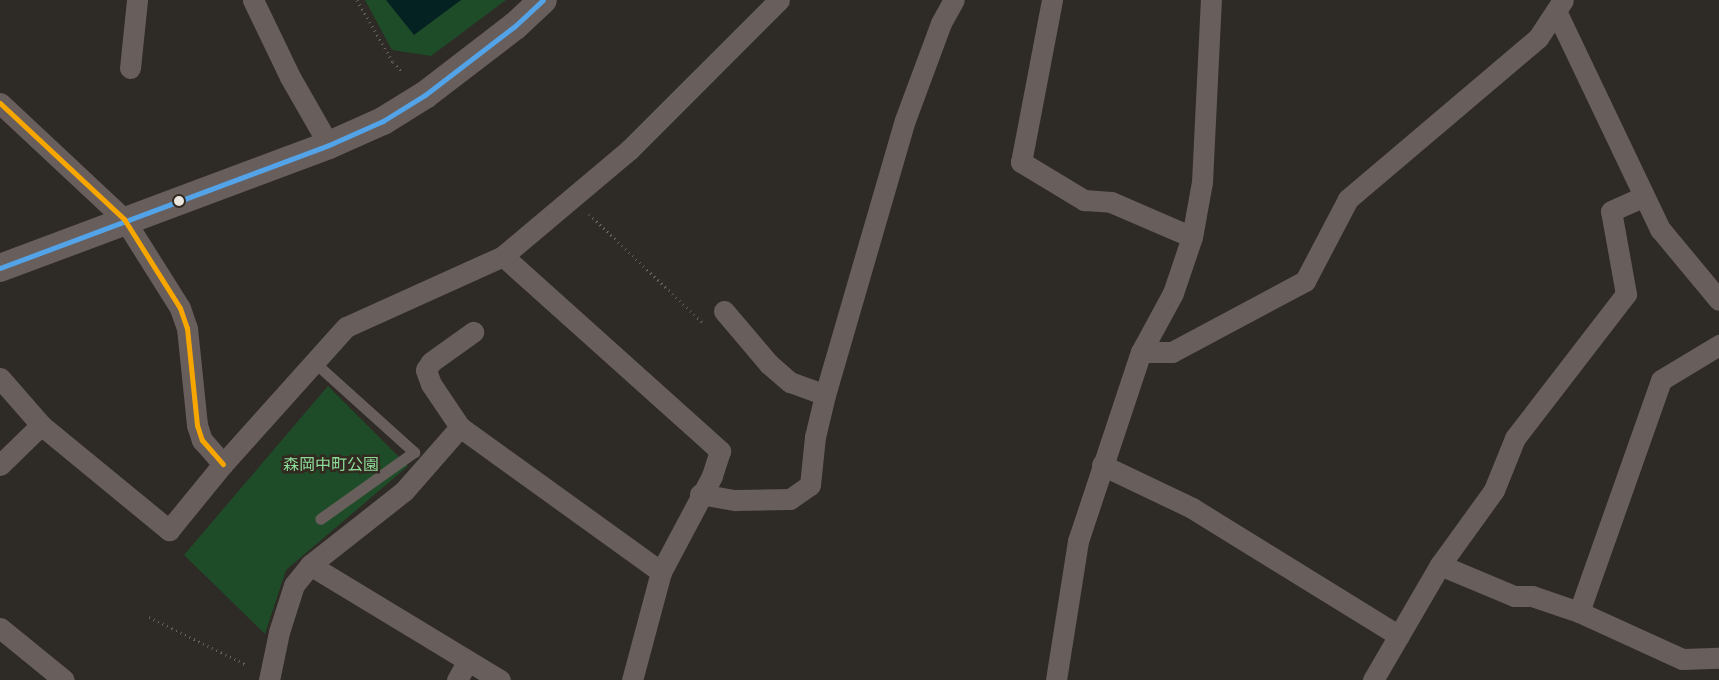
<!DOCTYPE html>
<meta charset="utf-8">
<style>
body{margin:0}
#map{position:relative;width:1719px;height:680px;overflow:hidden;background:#2e2a25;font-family:"IBM Plex Sans","Noto Sans JP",sans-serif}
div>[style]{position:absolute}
.green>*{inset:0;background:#1f4c28}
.water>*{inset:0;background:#052223}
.path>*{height:3px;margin-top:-1.5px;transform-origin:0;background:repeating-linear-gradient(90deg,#67605d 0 1px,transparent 0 5px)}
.service>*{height:11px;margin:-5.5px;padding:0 5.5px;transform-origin:5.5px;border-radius:5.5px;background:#685e5c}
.minor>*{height:21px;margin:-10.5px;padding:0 10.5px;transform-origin:10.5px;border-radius:10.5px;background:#685e5c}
.tertiary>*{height:28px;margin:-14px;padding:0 14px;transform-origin:14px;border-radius:14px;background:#685e5c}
.bus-1>*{height:5px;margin:-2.5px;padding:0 2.5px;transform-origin:2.5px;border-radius:2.5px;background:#53a3e8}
.bus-2>*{height:5px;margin:-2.5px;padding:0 2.5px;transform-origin:2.5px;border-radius:2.5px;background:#f7a600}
.dots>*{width:14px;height:14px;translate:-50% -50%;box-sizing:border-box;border:2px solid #322a21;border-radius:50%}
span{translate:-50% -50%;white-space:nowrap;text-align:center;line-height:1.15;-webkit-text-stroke:5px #322a21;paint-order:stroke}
.park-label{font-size:16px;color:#8cdc98}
</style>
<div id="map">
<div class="green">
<div style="clip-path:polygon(365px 0,506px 0,431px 56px,392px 50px)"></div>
<div style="clip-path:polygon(328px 386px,408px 466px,286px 570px,265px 634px,184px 555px)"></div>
</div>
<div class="water">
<div style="clip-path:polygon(386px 0,461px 0,414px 35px)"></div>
</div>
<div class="path">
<div style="left:357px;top:0;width:72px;rotate:59.9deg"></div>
<div style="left:393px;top:62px;width:13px;rotate:48deg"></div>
<div style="left:589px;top:214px;width:156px;rotate:43.7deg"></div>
<div style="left:149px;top:617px;width:109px;rotate:26.1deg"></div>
</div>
<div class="service">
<div style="left:314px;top:362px;width:135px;rotate:42deg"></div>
<div style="left:414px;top:452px;width:115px;rotate:144.5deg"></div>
</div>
<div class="minor">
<div style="left:253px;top:0;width:85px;rotate:64.3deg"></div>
<div style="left:290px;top:77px;width:78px;rotate:60.2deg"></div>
<div style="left:1052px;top:0;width:165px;rotate:100.8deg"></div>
<div style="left:1021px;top:162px;width:74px;rotate:31.1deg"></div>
<div style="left:1084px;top:200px;width:27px;rotate:4deg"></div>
<div style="left:1111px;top:202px;width:88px;rotate:23.4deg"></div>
<div style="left:1556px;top:11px;width:242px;rotate:64.5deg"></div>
<div style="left:1660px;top:229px;width:92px;rotate:50.3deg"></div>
<div style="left:130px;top:68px;width:68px;rotate:-84.1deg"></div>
<div style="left:0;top:103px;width:170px;rotate:43.1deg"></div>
<div style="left:124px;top:219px;width:105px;rotate:57.8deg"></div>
<div style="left:180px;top:308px;width:21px;rotate:71deg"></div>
<div style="left:187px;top:328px;width:98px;rotate:84.1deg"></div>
<div style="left:197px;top:425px;width:16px;rotate:72deg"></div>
<div style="left:202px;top:440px;width:32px;rotate:49deg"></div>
<div style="left:503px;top:256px;width:292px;rotate:41.9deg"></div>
<div style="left:720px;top:451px;width:26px;rotate:108deg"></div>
<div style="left:712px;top:476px;width:109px;rotate:118deg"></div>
<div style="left:661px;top:572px;width:112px;rotate:105deg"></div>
<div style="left:724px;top:311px;width:70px;rotate:49.7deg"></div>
<div style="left:769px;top:364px;width:28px;rotate:41deg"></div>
<div style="left:790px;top:382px;width:37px;rotate:20deg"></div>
<div style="left:1141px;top:352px;width:31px"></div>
<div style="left:1172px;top:352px;width:151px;rotate:-28.1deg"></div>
<div style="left:1305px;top:281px;width:93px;rotate:-62.3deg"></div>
<div style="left:1348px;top:199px;width:249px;rotate:-40.3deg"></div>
<div style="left:1538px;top:38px;width:45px;rotate:-56.7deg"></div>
<div style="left:0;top:378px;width:62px;rotate:48.9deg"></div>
<div style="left:41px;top:425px;width:166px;rotate:39.4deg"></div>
<div style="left:169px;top:530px;width:85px;rotate:-50.7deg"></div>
<div style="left:223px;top:464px;width:184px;rotate:-48.1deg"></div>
<div style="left:346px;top:327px;width:172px;rotate:-24.3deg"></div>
<div style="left:503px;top:256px;width:165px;rotate:-40.1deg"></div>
<div style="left:629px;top:150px;width:212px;rotate:-45deg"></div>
<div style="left:460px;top:427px;width:52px;rotate:-124deg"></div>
<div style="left:431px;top:384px;width:15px;rotate:-110deg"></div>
<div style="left:426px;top:370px;width:9px;rotate:-58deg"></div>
<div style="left:431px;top:362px;width:52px;rotate:-35.5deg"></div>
<div style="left:0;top:465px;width:57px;rotate:-44.3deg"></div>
<div style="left:1102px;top:465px;width:100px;rotate:25.5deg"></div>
<div style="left:1192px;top:508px;width:243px;rotate:31.7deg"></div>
<div style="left:700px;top:494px;width:36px;rotate:10deg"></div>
<div style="left:735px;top:500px;width:55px;rotate:-1deg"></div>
<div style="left:790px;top:499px;width:24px;rotate:-35deg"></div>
<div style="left:810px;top:485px;width:48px;rotate:-84.1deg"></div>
<div style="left:815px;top:437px;width:43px;rotate:-76.6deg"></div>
<div style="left:825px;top:395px;width:286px;rotate:-73.8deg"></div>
<div style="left:905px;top:120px;width:103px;rotate:-69.6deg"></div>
<div style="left:941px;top:23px;width:26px;rotate:-61deg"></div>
<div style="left:310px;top:565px;width:222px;rotate:31.2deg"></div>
<div style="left:1440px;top:565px;width:80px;rotate:22.7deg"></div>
<div style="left:1514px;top:596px;width:18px"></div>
<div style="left:1532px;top:596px;width:50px;rotate:18.8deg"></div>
<div style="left:1579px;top:612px;width:113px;rotate:24.5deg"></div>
<div style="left:1682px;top:659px;width:37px;rotate:-2deg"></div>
<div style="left:1579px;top:612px;width:246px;rotate:-70.5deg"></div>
<div style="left:1661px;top:380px;width:68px;rotate:-31.1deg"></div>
<div style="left:0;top:628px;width:82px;rotate:39.1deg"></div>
<div style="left:269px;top:680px;width:49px;rotate:-78.2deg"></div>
<div style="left:279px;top:632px;width:49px;rotate:-72.3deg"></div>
<div style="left:294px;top:585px;width:26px;rotate:-51deg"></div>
<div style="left:310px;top:565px;width:120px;rotate:-38.2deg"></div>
<div style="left:404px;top:491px;width:85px;rotate:-48.8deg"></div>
<div style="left:460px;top:427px;width:248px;rotate:35.8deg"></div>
<div style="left:457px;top:680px;width:21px;rotate:-61deg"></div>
<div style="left:1056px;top:680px;width:141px;rotate:-81deg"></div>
<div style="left:1078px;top:541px;width:199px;rotate:-71.6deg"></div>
<div style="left:1141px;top:352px;width:67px;rotate:-61.5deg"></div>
<div style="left:1173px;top:293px;width:59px;rotate:-71.3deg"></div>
<div style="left:1192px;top:237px;width:56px;rotate:-79.7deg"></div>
<div style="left:1202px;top:182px;width:182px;rotate:-87.2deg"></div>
<div style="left:1373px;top:680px;width:133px;rotate:-59.8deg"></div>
<div style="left:1440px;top:565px;width:92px;rotate:-54.2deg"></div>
<div style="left:1494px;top:490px;width:56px;rotate:-68deg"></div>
<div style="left:1515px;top:438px;width:182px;rotate:-52.4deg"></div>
<div style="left:1626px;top:294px;width:84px;rotate:-100.2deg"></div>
<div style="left:1611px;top:211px;width:36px;rotate:-24deg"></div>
</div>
<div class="tertiary">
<div style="left:0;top:268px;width:351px;rotate:-20.5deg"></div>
<div style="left:329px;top:145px;width:59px;rotate:-24deg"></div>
<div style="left:383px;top:121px;width:49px;rotate:-31.8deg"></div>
<div style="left:425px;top:95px;width:113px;rotate:-37.5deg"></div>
<div style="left:515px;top:26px;width:38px;rotate:-43deg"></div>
</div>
<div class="bus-1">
<div style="left:0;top:268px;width:351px;rotate:-20.5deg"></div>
<div style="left:329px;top:145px;width:59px;rotate:-24deg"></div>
<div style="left:383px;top:121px;width:49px;rotate:-31.8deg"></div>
<div style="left:425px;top:95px;width:113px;rotate:-37.5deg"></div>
<div style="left:515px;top:26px;width:38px;rotate:-43deg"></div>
</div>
<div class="bus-2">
<div style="left:0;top:103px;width:170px;rotate:43.1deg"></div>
<div style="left:124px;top:219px;width:105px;rotate:57.8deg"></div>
<div style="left:180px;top:308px;width:21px;rotate:71deg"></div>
<div style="left:187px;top:328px;width:98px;rotate:84.1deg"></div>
<div style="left:197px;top:425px;width:16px;rotate:72deg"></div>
<div style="left:202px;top:440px;width:32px;rotate:49deg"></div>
</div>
<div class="dots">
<div style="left:179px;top:201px;background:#eae5de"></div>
</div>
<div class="park-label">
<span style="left:331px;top:464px">森岡中町公園</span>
</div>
</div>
